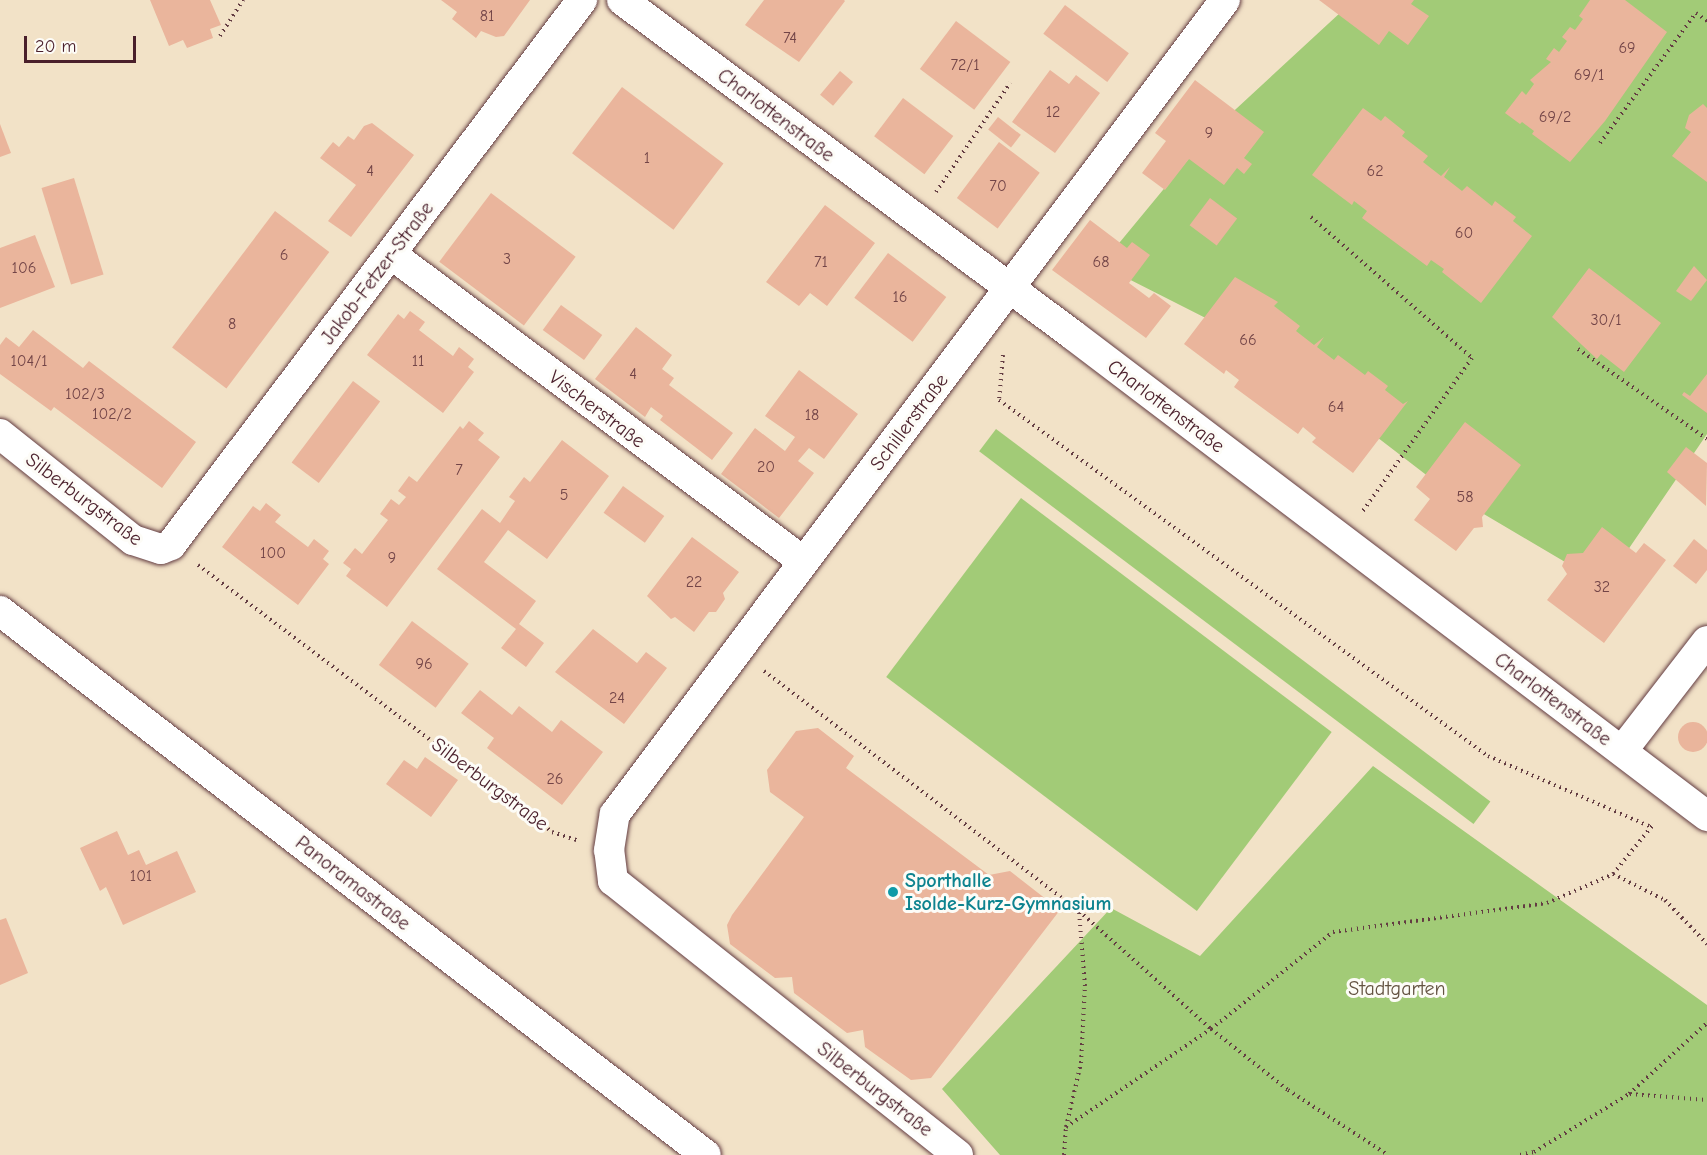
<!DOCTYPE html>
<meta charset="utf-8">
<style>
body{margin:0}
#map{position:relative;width:1707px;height:1155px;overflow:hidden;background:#f2e2c7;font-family:"Comic Neue",sans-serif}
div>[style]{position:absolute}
.green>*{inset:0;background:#a2cb77;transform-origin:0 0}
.building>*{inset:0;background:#eab59c;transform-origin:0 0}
.round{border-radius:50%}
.path>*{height:4px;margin-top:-2px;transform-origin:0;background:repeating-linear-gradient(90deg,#633c42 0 1.5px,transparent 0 6px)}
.roads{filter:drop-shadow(0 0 2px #633c42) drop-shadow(0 0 2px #633c42)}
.street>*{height:30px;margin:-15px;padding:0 15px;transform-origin:15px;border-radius:15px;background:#fff}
.dots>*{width:16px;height:16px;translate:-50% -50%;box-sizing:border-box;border:3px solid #fdfcf7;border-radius:50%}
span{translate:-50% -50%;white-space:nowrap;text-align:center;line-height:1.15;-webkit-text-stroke:6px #fdfcf7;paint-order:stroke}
.number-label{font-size:16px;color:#724447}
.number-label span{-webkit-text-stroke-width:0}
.street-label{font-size:20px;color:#4a1f2b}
.culture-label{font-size:20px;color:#0d838f;font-weight:700}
.left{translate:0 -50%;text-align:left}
.park-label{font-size:20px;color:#645342}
.scale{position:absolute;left:24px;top:36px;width:112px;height:27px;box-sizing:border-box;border:3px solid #4a1f2b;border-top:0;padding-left:8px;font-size:18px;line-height:21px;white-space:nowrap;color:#4a1f2b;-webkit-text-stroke:4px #fdfcf7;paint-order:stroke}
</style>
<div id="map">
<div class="green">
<div style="clip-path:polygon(1354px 0,1707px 0,1707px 434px,1604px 585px,1455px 497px,1253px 342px,1101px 265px,1210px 133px)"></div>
<div style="left:996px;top:429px;width:619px;height:28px;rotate:37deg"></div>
<div style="left:1021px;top:498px;width:389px;height:224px;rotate:37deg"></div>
<div style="clip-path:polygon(1373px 766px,1707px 1005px,1707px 1155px,1000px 1155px,942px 1089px,1111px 908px,1200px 956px)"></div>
</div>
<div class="building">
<div style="clip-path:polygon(150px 0,210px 0,221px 25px,210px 29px,213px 38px,187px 48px,183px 40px,169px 46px)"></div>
<div style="clip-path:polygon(441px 0,530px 0,504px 36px,496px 37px,481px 31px,476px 38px,452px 19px,457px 12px)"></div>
<div style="clip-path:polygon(764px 0,844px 0,845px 1px,799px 62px,745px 25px)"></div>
<div style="clip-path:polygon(1319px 0,1414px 0,1411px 4px,1429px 16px,1408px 45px,1389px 31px,1379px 45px)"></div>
<div style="clip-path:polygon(1590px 0,1625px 0,1667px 32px,1605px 121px,1570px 162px,1532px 134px,1534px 131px,1522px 122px,1520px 124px,1505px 113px,1522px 91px,1526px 95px,1534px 84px,1530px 80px,1551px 62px,1546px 59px,1554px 48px,1559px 52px,1567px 41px,1562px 37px,1570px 27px,1575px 30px,1583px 19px,1579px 16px)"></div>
<div style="left:1065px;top:5px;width:80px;height:36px;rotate:37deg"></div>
<div style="left:956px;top:21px;width:68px;height:60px;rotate:37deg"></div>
<div style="clip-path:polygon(1050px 70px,1069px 84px,1076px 75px,1100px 93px,1055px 153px,1012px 122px)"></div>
<div style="left:840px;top:71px;width:17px;height:31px;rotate:40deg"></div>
<div style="clip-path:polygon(1195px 80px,1264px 132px,1244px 158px,1252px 164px,1244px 174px,1237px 168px,1224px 185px,1189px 159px,1165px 190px,1142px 173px,1166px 141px,1155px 133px)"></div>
<div style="left:622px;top:87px;width:127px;height:83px;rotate:37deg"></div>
<div style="left:903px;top:98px;width:63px;height:48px;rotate:37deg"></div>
<div style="clip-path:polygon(1703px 104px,1707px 108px,1707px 182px,1672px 156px,1691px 132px,1685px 128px,1689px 115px)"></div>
<div style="clip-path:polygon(1363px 108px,1381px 121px,1385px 116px,1405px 132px,1402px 136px,1428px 156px,1423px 162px,1441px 176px,1450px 167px,1444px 177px,1462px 191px,1467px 186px,1492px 206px,1495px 201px,1516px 217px,1513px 221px,1532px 236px,1481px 303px,1442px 272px,1444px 269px,1431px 260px,1427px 266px,1362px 218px,1367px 211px,1354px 201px,1352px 205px,1312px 175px)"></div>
<div style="left:998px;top:117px;width:29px;height:16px;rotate:38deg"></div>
<div style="clip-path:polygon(372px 123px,414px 155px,351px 237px,328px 221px,356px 185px,320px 158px,333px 142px,339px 147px,348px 136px,354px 140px,364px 126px)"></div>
<div style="clip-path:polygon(0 124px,11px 153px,0 157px)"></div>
<div style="left:999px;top:142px;width:51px;height:70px;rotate:37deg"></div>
<div style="left:74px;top:178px;width:101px;height:34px;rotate:73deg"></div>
<div style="left:491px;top:193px;width:106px;height:86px;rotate:37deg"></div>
<div style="left:1210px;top:198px;width:34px;height:34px;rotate:37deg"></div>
<div style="clip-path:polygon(825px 205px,875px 243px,827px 306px,810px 293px,799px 306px,766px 282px)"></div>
<div style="left:275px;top:211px;width:68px;height:171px;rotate:37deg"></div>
<div style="clip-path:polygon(1090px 220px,1127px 248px,1132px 242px,1150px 255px,1129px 283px,1149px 298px,1154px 293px,1171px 306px,1146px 338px,1052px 270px)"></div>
<div style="clip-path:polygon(35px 235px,55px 287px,0 308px,0 248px)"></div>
<div style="left:888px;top:253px;width:73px;height:56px;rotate:37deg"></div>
<div style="clip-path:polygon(1694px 266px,1707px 280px,1691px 301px,1676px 291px)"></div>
<div style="clip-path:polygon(1589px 268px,1661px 323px,1624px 372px,1601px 354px,1597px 359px,1552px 317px)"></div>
<div style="clip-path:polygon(1235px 277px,1278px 302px,1274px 306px,1300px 326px,1296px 331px,1314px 345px,1324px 337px,1317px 347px,1334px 360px,1338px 355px,1365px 375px,1368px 371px,1388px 386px,1385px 390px,1403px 404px,1408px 401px,1353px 473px,1312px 442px,1316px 438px,1303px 427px,1298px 434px,1234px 387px,1239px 380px,1226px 370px,1224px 374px,1184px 344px)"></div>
<div style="left:561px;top:305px;width:51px;height:31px;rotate:36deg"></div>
<div style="clip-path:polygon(410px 311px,425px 322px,419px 330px,453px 356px,459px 347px,474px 359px,468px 367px,474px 372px,443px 413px,367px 355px,398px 314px,404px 319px)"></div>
<div style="clip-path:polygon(636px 327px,672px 355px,662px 369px,674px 378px,669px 385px,733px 433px,712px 460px,660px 420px,663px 416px,651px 407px,645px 417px,595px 379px)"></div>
<div style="clip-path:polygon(33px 330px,83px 368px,89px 361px,196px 442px,162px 488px,54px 407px,51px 411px,0 374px,0 345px,6px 337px,19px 347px)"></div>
<div style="clip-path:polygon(799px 370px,858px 414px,824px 459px,809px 448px,798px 461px,814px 473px,779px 518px,721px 474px,755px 428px,785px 451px,795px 437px,765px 416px)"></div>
<div style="clip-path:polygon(1707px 374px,1707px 413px,1682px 395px,1684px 392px,1690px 396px)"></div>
<div style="left:353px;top:381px;width:34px;height:102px;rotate:37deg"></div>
<div style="clip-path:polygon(469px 421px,484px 433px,478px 440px,500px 457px,387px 607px,346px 576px,351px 569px,343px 563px,355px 548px,362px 554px,388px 520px,380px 514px,391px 499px,399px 505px,406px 497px,398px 491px,409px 476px,417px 482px,460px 426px,463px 429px)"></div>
<div style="clip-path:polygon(1465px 422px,1521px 465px,1482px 517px,1483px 527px,1474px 528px,1456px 551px,1414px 520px,1430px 499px,1416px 487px)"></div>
<div style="clip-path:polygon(562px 440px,609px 476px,547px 559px,508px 530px,484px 562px,536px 601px,519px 624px,544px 643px,526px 667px,501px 648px,516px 629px,437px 569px,482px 509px,500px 523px,515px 501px,509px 497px,524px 477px,530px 482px)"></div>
<div style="clip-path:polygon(1686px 447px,1707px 463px,1706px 506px,1667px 472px)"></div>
<div style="left:623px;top:486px;width:51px;height:33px;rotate:36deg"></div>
<div style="clip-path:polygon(266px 503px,281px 515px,275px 522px,308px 547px,314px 539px,329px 551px,323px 559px,329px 564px,298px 605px,222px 547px,253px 506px,260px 511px)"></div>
<div style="clip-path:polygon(1602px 527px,1636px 553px,1644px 543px,1666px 560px,1604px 643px,1547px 600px,1567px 574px,1562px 566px,1567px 554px,1583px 553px)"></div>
<div style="clip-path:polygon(692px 537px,739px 572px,723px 593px,725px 599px,716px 612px,709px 612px,694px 632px,675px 617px,671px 619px,647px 596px)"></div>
<div style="clip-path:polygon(1694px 539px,1707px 550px,1707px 570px,1696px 584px,1673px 566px)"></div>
<div style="left:412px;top:621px;width:71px;height:55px;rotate:37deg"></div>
<div style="clip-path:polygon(593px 629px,637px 663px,646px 652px,667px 668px,624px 724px,555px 672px)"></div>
<div style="clip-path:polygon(480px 690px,512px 715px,519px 706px,552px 732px,561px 720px,603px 752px,562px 805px,487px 748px,494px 738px,461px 713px)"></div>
<div class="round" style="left:1678px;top:722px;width:30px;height:30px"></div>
<div style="clip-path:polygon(818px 728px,854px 756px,846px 768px,989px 875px,1010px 871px,1060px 910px,931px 1078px,911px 1080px,865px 1047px,863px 1030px,847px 1033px,794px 993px,792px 977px,775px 978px,730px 944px,727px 925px,732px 915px,804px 817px,770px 792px,767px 770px,796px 731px)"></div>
<div style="clip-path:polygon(425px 757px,458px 780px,431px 817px,386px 784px,404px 760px,417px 769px)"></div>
<div style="clip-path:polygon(117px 831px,128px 855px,139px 850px,146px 865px,177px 851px,196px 892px,123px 925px,106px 887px,100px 891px,80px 848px)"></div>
<div style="clip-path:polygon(6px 918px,28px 973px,0 985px,0 920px)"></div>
</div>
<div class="path">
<div style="left:220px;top:36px;width:43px;rotate:-57.4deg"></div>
<div style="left:1600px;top:143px;width:162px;rotate:-53.6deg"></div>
<div style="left:1696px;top:13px;width:14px;rotate:36deg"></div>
<div style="left:936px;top:192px;width:132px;rotate:-55.8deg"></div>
<div style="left:1311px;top:217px;width:214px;rotate:41.2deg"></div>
<div style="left:1472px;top:358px;width:189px;rotate:125.5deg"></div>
<div style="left:1578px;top:349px;width:157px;rotate:34.9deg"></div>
<div style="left:1003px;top:355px;width:45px;rotate:95.1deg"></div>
<div style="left:999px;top:400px;width:605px;rotate:36.06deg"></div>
<div style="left:1488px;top:756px;width:178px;rotate:23.5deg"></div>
<div style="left:198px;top:565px;width:443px;rotate:37deg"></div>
<div style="left:552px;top:832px;width:26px;rotate:18deg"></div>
<div style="left:764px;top:671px;width:396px;rotate:37.3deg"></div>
<div style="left:1079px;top:911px;width:177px;rotate:41.8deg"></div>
<div style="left:1211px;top:1029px;width:98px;rotate:38.4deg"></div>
<div style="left:1288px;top:1090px;width:119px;rotate:33deg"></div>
<div style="left:1613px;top:874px;width:58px;rotate:26.6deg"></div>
<div style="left:1665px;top:900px;width:61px;rotate:46.3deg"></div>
<div style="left:1630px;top:1094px;width:77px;rotate:4.5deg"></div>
<div style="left:1066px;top:1127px;width:66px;rotate:-76.8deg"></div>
<div style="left:1081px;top:1063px;width:77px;rotate:-87deg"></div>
<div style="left:1085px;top:986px;width:74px;rotate:-94.6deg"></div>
<div style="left:1064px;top:1155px;width:28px;rotate:-86deg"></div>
<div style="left:1066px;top:1127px;width:175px;rotate:-34.1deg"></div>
<div style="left:1211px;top:1029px;width:156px;rotate:-38.5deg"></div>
<div style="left:1333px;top:932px;width:216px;rotate:-7.7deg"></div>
<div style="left:1547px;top:903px;width:72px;rotate:-23.7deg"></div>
<div style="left:1613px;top:874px;width:62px;rotate:-50.9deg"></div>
<div style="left:1520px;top:1155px;width:14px;rotate:-12deg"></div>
<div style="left:1534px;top:1152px;width:111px;rotate:-31.4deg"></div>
<div style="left:1629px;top:1094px;width:105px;rotate:-42.3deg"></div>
</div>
<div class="roads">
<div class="street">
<div style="left:622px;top:0;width:562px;rotate:36.6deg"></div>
<div style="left:1073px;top:335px;width:796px;rotate:37.19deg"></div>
<div style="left:391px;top:254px;width:515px;rotate:36.71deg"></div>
<div style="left:0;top:434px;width:170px;rotate:38.6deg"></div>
<div style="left:133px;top:540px;width:29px;rotate:18deg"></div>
<div style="left:161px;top:549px;width:11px;rotate:-22deg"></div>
<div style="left:171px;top:545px;width:683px;rotate:-52.98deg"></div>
<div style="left:0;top:611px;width:891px;rotate:37.62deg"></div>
<div style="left:1622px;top:751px;width:139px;rotate:-52.3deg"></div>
<div style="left:958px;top:1155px;width:441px;rotate:-141.5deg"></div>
<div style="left:613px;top:881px;width:31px;rotate:-97deg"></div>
<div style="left:609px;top:850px;width:36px;rotate:-81deg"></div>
<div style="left:615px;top:814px;width:1017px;rotate:-53.15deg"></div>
</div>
</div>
<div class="dots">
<div style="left:893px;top:892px;background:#0f9aa8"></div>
</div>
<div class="number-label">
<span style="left:487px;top:16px">81</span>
<span style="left:790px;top:38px">74</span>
<span style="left:1627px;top:48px">69</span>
<span style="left:965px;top:65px">72/1</span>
<span style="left:1589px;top:75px">69/1</span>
<span style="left:1053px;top:112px">12</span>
<span style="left:1555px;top:117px">69/2</span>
<span style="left:1209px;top:133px">9</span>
<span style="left:647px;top:158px">1</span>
<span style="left:370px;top:171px">4</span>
<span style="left:1375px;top:171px">62</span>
<span style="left:998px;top:186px">70</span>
<span style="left:1464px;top:233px">60</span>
<span style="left:284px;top:255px">6</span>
<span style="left:507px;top:259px">3</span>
<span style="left:821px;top:262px">71</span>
<span style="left:1101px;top:262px">68</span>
<span style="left:24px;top:268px">106</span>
<span style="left:900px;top:297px">16</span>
<span style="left:1606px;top:320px">30/1</span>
<span style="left:232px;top:324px">8</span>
<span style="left:1248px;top:340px">66</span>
<span style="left:29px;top:361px">104/1</span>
<span style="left:418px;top:361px">11</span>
<span style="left:633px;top:374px">4</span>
<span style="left:85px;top:394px">102/3</span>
<span style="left:1336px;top:407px">64</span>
<span style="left:112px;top:414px">102/2</span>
<span style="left:812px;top:415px">18</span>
<span style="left:766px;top:467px">20</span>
<span style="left:459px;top:470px">7</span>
<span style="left:564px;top:495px">5</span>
<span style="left:1465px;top:497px">58</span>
<span style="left:273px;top:553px">100</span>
<span style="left:392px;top:558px">9</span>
<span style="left:694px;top:582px">22</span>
<span style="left:1602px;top:587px">32</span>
<span style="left:424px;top:664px">96</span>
<span style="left:617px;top:698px">24</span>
<span style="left:555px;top:779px">26</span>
<span style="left:141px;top:876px">101</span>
</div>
<div class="street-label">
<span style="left:776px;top:115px;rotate:37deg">Charlottenstraße</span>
<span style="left:377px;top:273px;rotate:-53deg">Jakob-Fetzer-Straße</span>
<span style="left:1166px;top:406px;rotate:37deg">Charlottenstraße</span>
<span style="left:597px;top:409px;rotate:37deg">Vischerstraße</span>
<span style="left:909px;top:422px;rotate:-53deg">Schillerstraße</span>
<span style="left:84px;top:499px;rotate:37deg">Silberburgstraße</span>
<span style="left:1553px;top:699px;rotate:37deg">Charlottenstraße</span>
<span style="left:490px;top:784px;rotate:37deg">Silberburgstraße</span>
<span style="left:353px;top:883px;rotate:38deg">Panoramastraße</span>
<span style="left:875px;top:1089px;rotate:38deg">Silberburgstraße</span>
</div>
<div class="culture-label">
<span class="left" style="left:905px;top:892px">Sporthalle<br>Isolde-Kurz-Gymnasium</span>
</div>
<div class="park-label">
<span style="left:1397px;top:988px">Stadtgarten</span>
</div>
<div class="scale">20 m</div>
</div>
